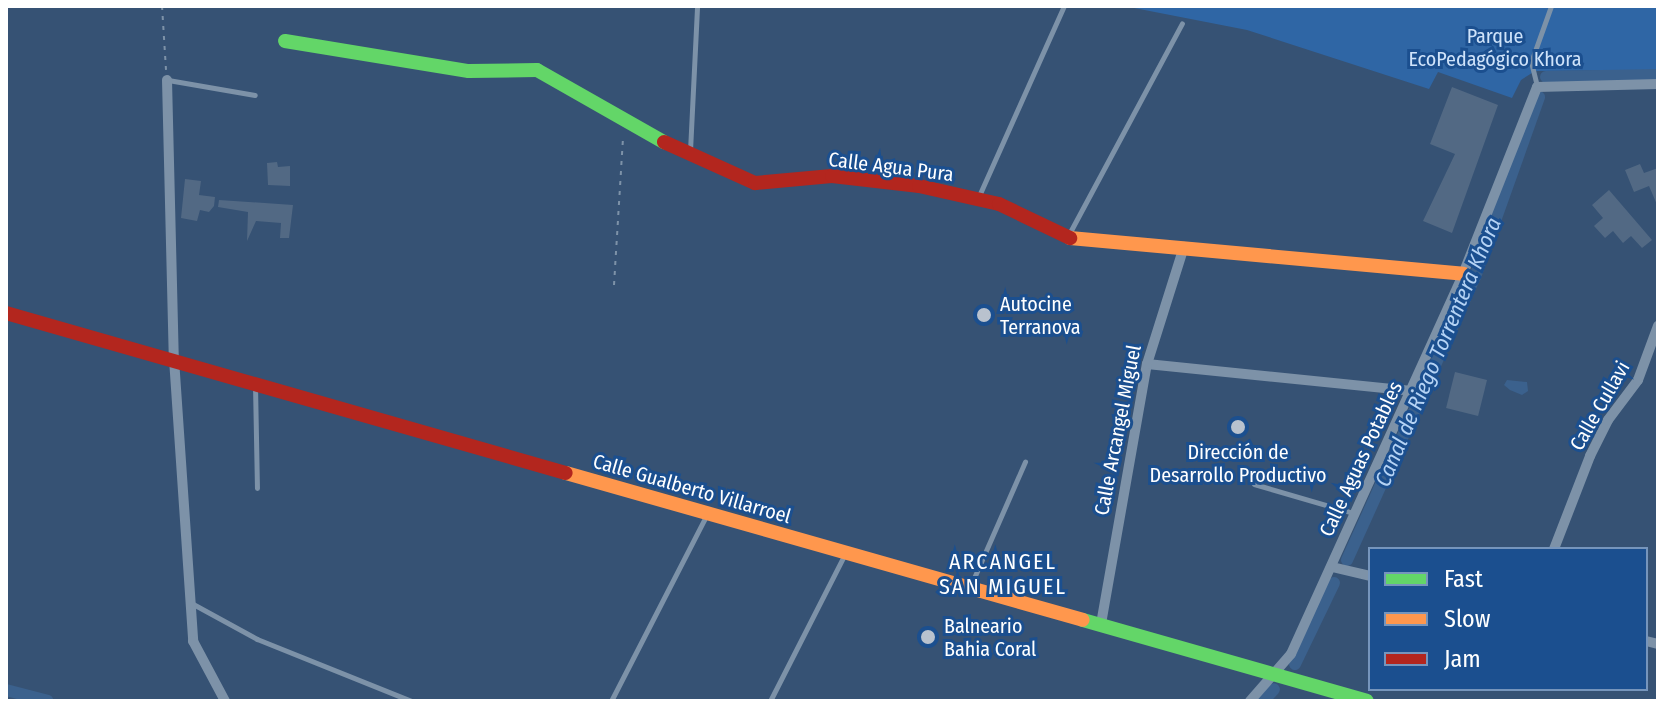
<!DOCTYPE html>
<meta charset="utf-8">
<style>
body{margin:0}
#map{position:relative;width:1664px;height:707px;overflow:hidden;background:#365274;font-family:"Fira Sans Condensed",sans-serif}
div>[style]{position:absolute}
.green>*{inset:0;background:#2f66a5}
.water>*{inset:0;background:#3b618d}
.canal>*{height:12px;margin:-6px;padding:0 6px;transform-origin:6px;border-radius:6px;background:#3b618d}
.building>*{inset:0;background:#526984;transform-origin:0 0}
.path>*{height:2px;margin-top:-1px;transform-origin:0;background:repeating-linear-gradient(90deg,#7d92a8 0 4px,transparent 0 10px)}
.lane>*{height:5px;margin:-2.5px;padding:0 2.5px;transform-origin:2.5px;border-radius:2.5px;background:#7d92a8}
.street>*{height:10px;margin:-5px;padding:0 5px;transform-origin:5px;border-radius:5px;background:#7d92a8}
.fast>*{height:14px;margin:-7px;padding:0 7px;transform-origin:7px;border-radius:7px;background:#63d668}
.slow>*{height:14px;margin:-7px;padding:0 7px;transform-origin:7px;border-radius:7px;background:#ff974d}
.jam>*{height:14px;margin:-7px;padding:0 7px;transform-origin:7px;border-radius:7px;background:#b3261e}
.dots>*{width:22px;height:22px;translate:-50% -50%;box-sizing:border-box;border:4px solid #1b4f8f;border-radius:50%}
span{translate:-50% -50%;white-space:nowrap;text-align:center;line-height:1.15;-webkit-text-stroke:6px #1b4f8f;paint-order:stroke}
.park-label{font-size:20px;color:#cfe3fa}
.street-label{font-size:20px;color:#fff}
.poi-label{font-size:20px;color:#fff}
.left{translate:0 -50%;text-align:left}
.water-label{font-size:22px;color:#b5d3f5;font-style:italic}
.neighbourhood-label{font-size:22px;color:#fff;letter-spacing:2px}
.frame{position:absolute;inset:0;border:8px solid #fff;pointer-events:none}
.legend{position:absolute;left:1368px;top:547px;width:280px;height:144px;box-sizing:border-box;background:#1b4f8f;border:2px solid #7695bc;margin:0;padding:10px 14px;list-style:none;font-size:24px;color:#fff}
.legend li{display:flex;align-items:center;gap:16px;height:40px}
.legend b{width:40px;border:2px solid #7695bc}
</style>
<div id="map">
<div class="green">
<div style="clip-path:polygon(1124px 6px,1658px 6px,1658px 70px,1535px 71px,1521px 80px,1512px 98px,1438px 72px,1429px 89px,1247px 30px)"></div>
</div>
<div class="water">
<div style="clip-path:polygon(1507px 380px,1527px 382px,1528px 391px,1522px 395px,1510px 390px,1504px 385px)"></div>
</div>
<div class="canal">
<div style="left:1546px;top:77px;width:112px;rotate:-1deg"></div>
<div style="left:1347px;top:560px;width:311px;rotate:-65.7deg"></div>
<div style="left:1475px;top:277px;width:191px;rotate:-70.4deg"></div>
<div style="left:1295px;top:664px;width:90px;rotate:-64.3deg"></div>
<div style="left:6px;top:690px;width:43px;rotate:14.7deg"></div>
<div style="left:1263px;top:701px;width:16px;rotate:-47deg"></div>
</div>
<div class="building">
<div style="clip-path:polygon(1452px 87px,1498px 105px,1452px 233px,1423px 221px,1455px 154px,1430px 144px)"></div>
<div style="clip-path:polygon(277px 162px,278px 167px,290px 166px,290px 186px,268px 185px,267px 163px)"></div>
<div style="clip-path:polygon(1640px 164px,1644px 173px,1658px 168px,1658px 207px,1649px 186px,1634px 192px,1625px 170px)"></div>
<div style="clip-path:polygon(185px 179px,201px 181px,199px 195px,215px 197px,214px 206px,209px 212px,200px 210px,197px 221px,181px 218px)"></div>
<div style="clip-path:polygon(1609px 190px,1652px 240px,1642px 248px,1631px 236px,1623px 243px,1613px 231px,1605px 238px,1594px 226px,1603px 218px,1592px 205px)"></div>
<div style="clip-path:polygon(219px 200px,293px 205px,289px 238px,280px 238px,281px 223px,256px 221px,247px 241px,248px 212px,218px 207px)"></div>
<div style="left:1455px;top:372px;width:33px;height:37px;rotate:14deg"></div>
</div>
<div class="path">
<div style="left:162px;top:6px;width:64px;rotate:86.4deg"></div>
<div style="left:614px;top:285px;width:148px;rotate:-86.5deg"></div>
</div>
<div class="lane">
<div style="left:168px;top:80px;width:88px;rotate:9.8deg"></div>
<div style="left:1537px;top:86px;width:25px;rotate:-104deg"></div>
<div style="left:1531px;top:62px;width:59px;rotate:-70.3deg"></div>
<div style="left:690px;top:151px;width:145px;rotate:-87.2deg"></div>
<div style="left:978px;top:198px;width:210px;rotate:-65.9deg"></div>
<div style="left:1069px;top:234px;width:239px;rotate:-61.8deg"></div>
<div style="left:255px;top:385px;width:103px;rotate:88.9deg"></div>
<div style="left:1254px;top:484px;width:103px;rotate:16.3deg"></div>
<div style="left:970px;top:587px;width:137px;rotate:-66.3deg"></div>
<div style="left:193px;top:604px;width:73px;rotate:28.7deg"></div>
<div style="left:257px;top:639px;width:166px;rotate:21.9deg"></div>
<div style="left:611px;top:701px;width:210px;rotate:-62.8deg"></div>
<div style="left:770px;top:701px;width:165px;rotate:-63deg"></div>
</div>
<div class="street">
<div style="left:167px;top:80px;width:279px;rotate:88.6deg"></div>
<div style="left:174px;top:359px;width:283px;rotate:86.1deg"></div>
<div style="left:193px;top:641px;width:68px;rotate:61.9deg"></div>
<div style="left:1147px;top:364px;width:266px;rotate:5.8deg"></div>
<div style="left:1554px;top:549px;width:100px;rotate:-68.8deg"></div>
<div style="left:1590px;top:456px;width:40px;rotate:-63.4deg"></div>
<div style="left:1608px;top:420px;width:50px;rotate:-53.1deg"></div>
<div style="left:1638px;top:380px;width:58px;rotate:-69.7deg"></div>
<div style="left:1332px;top:567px;width:39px;rotate:13deg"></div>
<div style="left:1101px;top:624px;width:264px;rotate:-80deg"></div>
<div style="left:1147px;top:364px;width:123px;rotate:-72.5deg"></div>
<div style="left:1646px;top:641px;width:12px;rotate:14deg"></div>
<div style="left:1250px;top:701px;width:62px;rotate:-48.9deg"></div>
<div style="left:1291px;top:654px;width:417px;rotate:-65.6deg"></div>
<div style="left:1463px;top:274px;width:201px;rotate:-68.4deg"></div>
<div style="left:1537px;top:87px;width:121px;rotate:-1.4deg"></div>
</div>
<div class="fast">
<div style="left:285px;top:41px;width:186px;rotate:9.3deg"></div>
<div style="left:469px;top:71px;width:68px;rotate:-0.8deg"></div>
<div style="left:537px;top:70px;width:146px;rotate:29.6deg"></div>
<div style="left:1083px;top:620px;width:295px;rotate:15.9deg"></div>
</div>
<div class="slow">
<div style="left:1070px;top:238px;width:395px;rotate:5.2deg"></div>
<div style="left:566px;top:473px;width:537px;rotate:15.87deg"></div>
</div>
<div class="jam">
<div style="left:664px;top:142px;width:100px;rotate:24.3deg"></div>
<div style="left:755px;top:183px;width:77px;rotate:-5.2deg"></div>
<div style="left:832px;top:176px;width:88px;rotate:6.6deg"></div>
<div style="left:919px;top:186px;width:82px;rotate:12.7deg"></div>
<div style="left:999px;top:204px;width:79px;rotate:25.6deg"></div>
<div style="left:6px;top:313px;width:582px;rotate:15.95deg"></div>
</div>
<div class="dots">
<div style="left:984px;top:315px;background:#b9c2ce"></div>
<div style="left:1238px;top:427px;background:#b9c2ce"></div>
<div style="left:928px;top:637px;background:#b9c2ce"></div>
</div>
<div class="park-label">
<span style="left:1495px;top:48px">Parque<br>EcoPedagógico Khora</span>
</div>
<div class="street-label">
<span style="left:891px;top:167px;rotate:7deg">Calle Agua Pura</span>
<span style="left:1600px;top:406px;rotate:-60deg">Calle Cullavi</span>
<span style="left:1118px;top:430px;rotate:-79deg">Calle Arcangel Miguel</span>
<span style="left:1361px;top:459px;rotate:-65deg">Calle Aguas Potables</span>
<span style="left:692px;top:489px;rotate:16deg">Calle Gualberto Villarroel</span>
</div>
<div class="poi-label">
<span class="left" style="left:1000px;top:316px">Autocine<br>Terranova</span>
<span style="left:1238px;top:464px">Dirección de<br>Desarrollo Productivo</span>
<span class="left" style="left:944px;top:638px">Balneario<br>Bahia Coral</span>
</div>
<div class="water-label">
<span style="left:1438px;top:352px;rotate:-67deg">Canal de Riego Torrentera Khora</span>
</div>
<div class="neighbourhood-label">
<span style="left:1003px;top:574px">ARCANGEL<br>SAN MIGUEL</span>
</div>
<div class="frame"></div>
<ul class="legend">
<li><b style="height:10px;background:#63d668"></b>Fast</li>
<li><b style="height:10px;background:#ff974d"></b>Slow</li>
<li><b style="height:10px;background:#b3261e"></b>Jam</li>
</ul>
</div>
